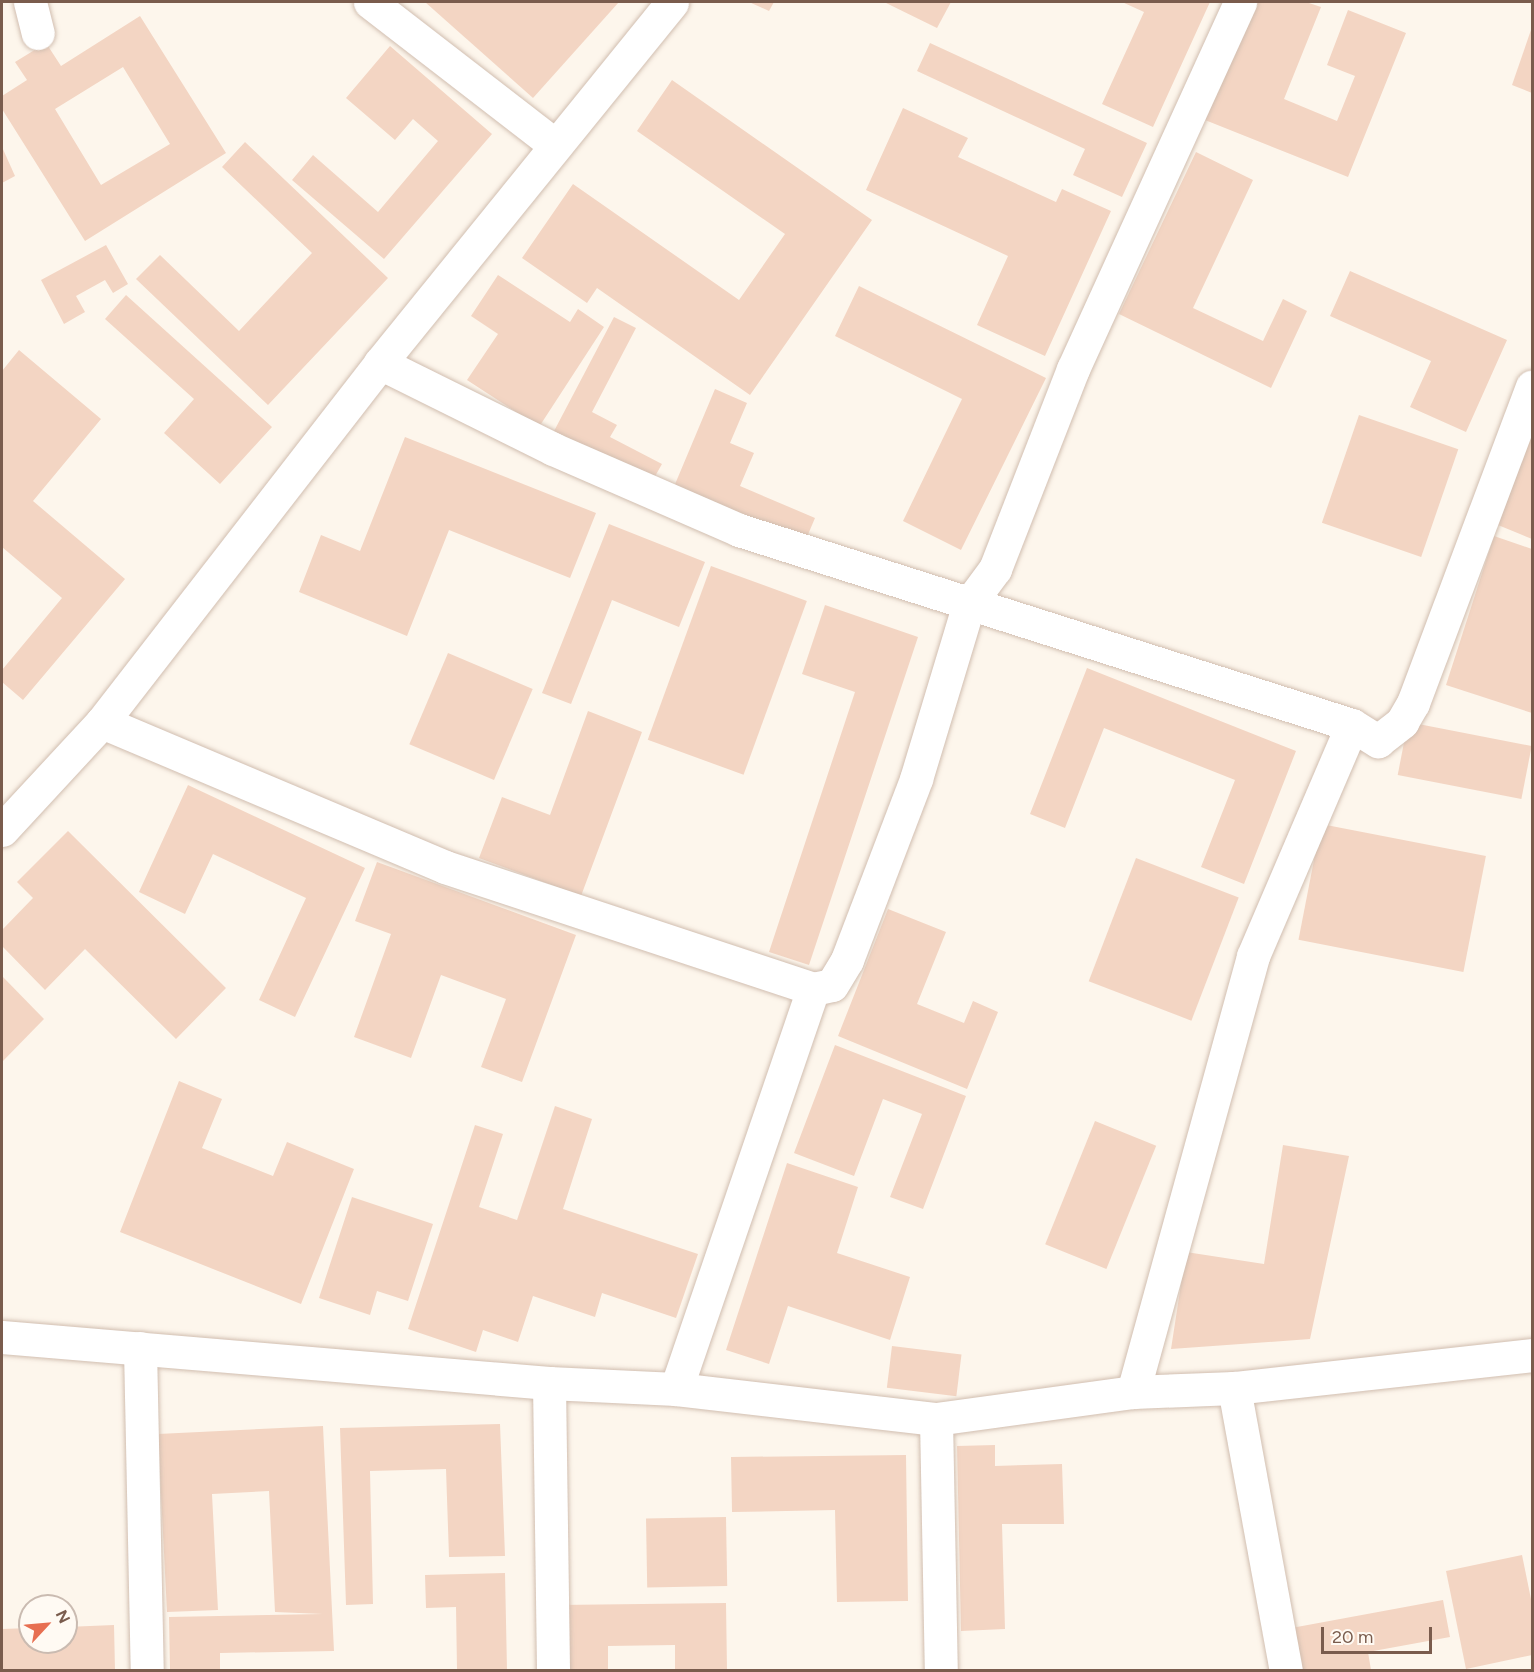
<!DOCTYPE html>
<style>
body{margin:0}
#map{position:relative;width:1534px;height:1672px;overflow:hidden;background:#fdf6ec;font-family:Figtree,sans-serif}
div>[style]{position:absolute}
.building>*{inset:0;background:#f3d5c3;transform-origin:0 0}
.roads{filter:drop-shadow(0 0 2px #d1beb0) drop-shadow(0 0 2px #d1beb0)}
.minor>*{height:33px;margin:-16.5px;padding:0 16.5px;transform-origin:16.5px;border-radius:16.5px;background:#fff}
.tertiary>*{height:33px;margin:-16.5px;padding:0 16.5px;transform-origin:16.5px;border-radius:16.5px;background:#fff}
span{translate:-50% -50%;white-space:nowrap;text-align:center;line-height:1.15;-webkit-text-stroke:6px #fffaf3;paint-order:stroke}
.frame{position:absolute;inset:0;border:3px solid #7a5c4d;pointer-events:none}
.north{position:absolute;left:18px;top:1594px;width:60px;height:60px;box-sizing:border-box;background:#fffaf3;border:2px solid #cabbb1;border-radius:50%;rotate:64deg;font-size:16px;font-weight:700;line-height:24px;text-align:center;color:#7a5c4d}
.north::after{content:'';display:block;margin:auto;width:21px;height:27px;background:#e76f51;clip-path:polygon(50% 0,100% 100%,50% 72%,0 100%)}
.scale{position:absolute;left:1321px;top:1627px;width:111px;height:27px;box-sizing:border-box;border:3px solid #7a5c4d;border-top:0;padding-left:8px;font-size:18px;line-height:21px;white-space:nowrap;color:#7a5c4d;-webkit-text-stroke:4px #fffaf3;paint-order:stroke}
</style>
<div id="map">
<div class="building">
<div style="clip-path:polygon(425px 2px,619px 2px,533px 98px)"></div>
<div style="clip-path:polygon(749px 2px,774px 2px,769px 11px)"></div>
<div style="clip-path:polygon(884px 2px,951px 2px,937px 28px)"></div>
<div style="clip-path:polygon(1122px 2px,1210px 2px,1153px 127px,1102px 104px,1144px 12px)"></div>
<div style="clip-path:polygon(1251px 2px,1306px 2px,1321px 7px,1284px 99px,1337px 121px,1355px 76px,1327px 65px,1348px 10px,1406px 33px,1348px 177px,1205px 120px)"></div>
<div style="clip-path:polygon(evenodd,140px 16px,226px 153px,85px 241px,2px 109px,2px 96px,27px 80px,15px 62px,46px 43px,61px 66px,140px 16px,123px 67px,170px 144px,101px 185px,55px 109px,123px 67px)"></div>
<div style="clip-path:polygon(1532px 27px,1532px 93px,1512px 85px)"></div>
<div style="clip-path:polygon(930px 43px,1147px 143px,1122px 197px,1073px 175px,1085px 149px,917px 71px)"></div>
<div style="clip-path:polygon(390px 46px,492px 134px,384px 259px,292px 180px,313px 155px,378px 212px,438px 141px,413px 119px,395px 140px,346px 98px)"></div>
<div style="clip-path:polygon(672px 80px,872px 220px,750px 395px,597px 288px,587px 303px,522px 258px,573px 184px,739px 300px,785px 234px,637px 131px)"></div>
<div style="clip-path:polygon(903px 108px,968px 138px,958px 157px,1056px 202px,1062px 189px,1111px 211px,1045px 356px,977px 325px,1008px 256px,866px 190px)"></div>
<div style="clip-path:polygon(245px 142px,388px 278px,268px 405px,136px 279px,160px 255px,239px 331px,312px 253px,222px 167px)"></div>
<div style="clip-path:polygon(2px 147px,15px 176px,2px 183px)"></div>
<div style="clip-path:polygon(1196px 152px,1253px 180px,1193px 308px,1263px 341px,1283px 299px,1307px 311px,1271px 388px,1119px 314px)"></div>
<div style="clip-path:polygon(106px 245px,128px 284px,113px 293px,105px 280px,76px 296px,85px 312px,64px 324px,41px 280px)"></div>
<div style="clip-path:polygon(1350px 271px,1507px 340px,1466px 432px,1410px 407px,1431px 361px,1330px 316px)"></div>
<div style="clip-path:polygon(498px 275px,570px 322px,578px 309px,604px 327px,539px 427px,467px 380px,498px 334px,471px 316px)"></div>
<div style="clip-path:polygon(859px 286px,1046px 378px,961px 550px,903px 521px,962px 399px,835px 336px)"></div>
<div style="clip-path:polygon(126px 295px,272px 427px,220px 484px,164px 433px,194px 399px,105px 319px)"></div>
<div style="clip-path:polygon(614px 317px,636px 328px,592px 412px,617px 425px,610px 437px,662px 464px,650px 485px,553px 433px)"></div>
<div style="clip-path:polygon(19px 350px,101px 419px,33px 501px,125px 579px,23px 700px,2px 682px,2px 670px,62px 598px,2px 547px,2px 371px)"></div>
<div style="clip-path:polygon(715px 389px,747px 403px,730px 443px,754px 453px,740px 486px,815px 518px,804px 544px,673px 489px)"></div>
<div style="left:1359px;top:415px;width:105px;height:114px;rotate:19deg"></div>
<div style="clip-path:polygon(1532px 435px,1532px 539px,1498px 525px)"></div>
<div style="clip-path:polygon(405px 437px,596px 513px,570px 578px,449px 530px,407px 636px,299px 592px,321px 535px,360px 551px)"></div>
<div style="clip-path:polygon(609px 524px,705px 562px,679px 627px,612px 600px,571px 704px,542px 693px)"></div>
<div style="clip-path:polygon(1494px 536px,1532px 549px,1532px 713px,1446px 685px)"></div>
<div style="left:711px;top:566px;width:102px;height:185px;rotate:20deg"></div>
<div style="clip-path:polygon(825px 605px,918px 637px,809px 965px,769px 952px,855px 692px,802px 674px)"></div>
<div style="left:448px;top:653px;width:92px;height:99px;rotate:23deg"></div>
<div style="clip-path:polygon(1087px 668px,1296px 751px,1244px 884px,1201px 867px,1235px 780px,1104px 728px,1065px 828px,1030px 814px)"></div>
<div style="clip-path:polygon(588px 711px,642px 732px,581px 896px,479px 858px,502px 797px,550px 815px)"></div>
<div style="left:1408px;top:722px;width:126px;height:54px;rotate:11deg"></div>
<div style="clip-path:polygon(188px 785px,365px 868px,295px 1017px,259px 1000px,306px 898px,213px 854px,185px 914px,139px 892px)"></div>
<div style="left:1321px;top:824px;width:168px;height:118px;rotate:11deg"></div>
<div style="clip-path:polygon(68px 831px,226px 988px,176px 1039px,85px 949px,45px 990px,2px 946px,2px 930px,33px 898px,17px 882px)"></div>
<div style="left:1136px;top:858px;width:110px;height:132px;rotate:21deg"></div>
<div style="clip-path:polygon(377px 862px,576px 935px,522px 1082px,481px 1067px,506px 999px,441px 975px,411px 1058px,354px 1037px,391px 934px,355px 921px)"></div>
<div style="clip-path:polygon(888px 909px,946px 932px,917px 1004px,964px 1023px,973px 1001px,998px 1012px,967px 1089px,838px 1036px)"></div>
<div style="clip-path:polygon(2px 976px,44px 1019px,2px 1062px)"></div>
<div style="clip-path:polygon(835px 1045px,966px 1096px,923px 1209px,890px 1197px,922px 1114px,883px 1099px,854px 1176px,794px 1153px)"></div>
<div style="clip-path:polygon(179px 1081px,222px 1099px,202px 1148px,273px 1176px,287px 1142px,354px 1169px,301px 1304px,120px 1232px)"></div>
<div style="clip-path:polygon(555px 1106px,592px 1119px,563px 1209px,698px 1254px,676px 1318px,602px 1293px,595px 1317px,533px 1296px,518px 1342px,483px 1330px,476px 1352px,408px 1329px,475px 1125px,503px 1134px,479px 1207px,517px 1220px)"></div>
<div style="left:1095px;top:1121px;width:66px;height:133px;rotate:22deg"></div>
<div style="clip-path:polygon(1283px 1145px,1349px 1156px,1310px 1339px,1171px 1349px,1186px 1252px,1264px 1264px)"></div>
<div style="clip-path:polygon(787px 1163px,858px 1187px,837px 1253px,910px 1277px,890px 1340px,788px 1306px,769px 1364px,726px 1350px)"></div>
<div style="clip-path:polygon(352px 1197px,433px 1224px,408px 1301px,377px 1291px,370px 1315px,319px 1298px)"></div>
<div style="left:892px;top:1346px;width:70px;height:42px;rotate:7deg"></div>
<div style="clip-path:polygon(500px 1424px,505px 1556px,449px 1557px,446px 1469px,370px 1471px,373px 1604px,346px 1605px,340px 1428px)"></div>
<div style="clip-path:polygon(323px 1426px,334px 1651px,220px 1653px,220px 1670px,170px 1670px,169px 1617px,323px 1614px,275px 1612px,269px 1491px,212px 1494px,218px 1610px,167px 1612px,158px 1434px)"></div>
<div style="clip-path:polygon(995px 1445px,995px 1466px,1062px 1464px,1064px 1524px,1002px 1524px,1005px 1629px,961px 1631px,957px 1446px)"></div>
<div style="clip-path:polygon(906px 1455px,908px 1601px,837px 1602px,835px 1510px,732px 1512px,731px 1457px)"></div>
<div style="left:726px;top:1517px;width:69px;height:80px;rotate:89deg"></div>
<div style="clip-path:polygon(1522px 1555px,1532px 1604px,1532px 1655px,1466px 1669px,1446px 1571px)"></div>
<div style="clip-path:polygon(505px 1573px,507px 1670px,457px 1670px,456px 1607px,426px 1608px,425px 1575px)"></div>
<div style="clip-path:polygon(1443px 1600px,1450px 1637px,1368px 1652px,1371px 1670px,1294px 1670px,1286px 1629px)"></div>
<div style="clip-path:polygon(726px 1603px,727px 1670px,675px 1670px,675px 1645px,608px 1646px,608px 1670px,560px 1670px,559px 1605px)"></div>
<div style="clip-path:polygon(114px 1625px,115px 1670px,2px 1670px,2px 1629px,30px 1628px,30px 1642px,66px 1642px,66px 1627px)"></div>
</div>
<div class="roads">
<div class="minor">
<div style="left:30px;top:2px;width:32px;rotate:76deg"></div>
<div style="left:370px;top:2px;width:234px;rotate:37.7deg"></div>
<div style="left:380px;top:363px;width:193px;rotate:26.4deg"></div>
<div style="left:553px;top:449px;width:203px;rotate:23.5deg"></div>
<div style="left:739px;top:530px;width:643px;rotate:17.65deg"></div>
<div style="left:1352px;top:725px;width:31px;rotate:32deg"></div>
<div style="left:1378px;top:741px;width:31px;rotate:-38deg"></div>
<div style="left:1402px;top:722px;width:22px;rotate:-60deg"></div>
<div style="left:1413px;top:703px;width:338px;rotate:-69.4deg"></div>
<div style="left:102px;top:722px;width:372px;rotate:22.9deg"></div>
<div style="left:445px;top:867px;width:388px;rotate:18.3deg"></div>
<div style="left:813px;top:989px;width:19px;rotate:-12deg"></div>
<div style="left:832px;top:985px;width:29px;rotate:-59deg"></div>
<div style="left:847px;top:960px;width:194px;rotate:-69.1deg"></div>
<div style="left:916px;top:779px;width:183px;rotate:-73.2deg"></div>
<div style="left:969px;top:604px;width:44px;rotate:-53.4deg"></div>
<div style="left:995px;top:569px;width:215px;rotate:-68.7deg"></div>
<div style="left:1073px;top:369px;width:403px;rotate:-65.5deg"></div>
<div style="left:2px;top:1337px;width:549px;rotate:4.81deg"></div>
<div style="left:549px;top:1383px;width:127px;rotate:2.7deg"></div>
<div style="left:676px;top:1389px;width:262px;rotate:6.6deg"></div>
<div style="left:936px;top:1419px;width:199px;rotate:-7.8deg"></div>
<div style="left:1133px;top:1392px;width:101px;rotate:-2.3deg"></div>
<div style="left:1234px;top:1388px;width:300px;rotate:-6.3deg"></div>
<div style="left:140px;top:1348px;width:322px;rotate:88.8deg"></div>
<div style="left:549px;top:1383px;width:287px;rotate:89.2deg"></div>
<div style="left:1234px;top:1388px;width:287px;rotate:79.6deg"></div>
<div style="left:676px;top:1389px;width:423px;rotate:-71.1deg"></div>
<div style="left:1133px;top:1392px;width:452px;rotate:-74.6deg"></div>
<div style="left:1253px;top:956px;width:251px;rotate:-66.8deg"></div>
<div style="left:936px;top:1419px;width:251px;rotate:88.9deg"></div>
</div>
<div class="tertiary">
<div style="left:2px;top:830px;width:147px;rotate:-47.2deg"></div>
<div style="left:102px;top:722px;width:454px;rotate:-52.2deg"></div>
<div style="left:380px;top:363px;width:464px;rotate:-51deg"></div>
</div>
</div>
<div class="frame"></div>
<div class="north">N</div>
<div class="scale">20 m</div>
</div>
